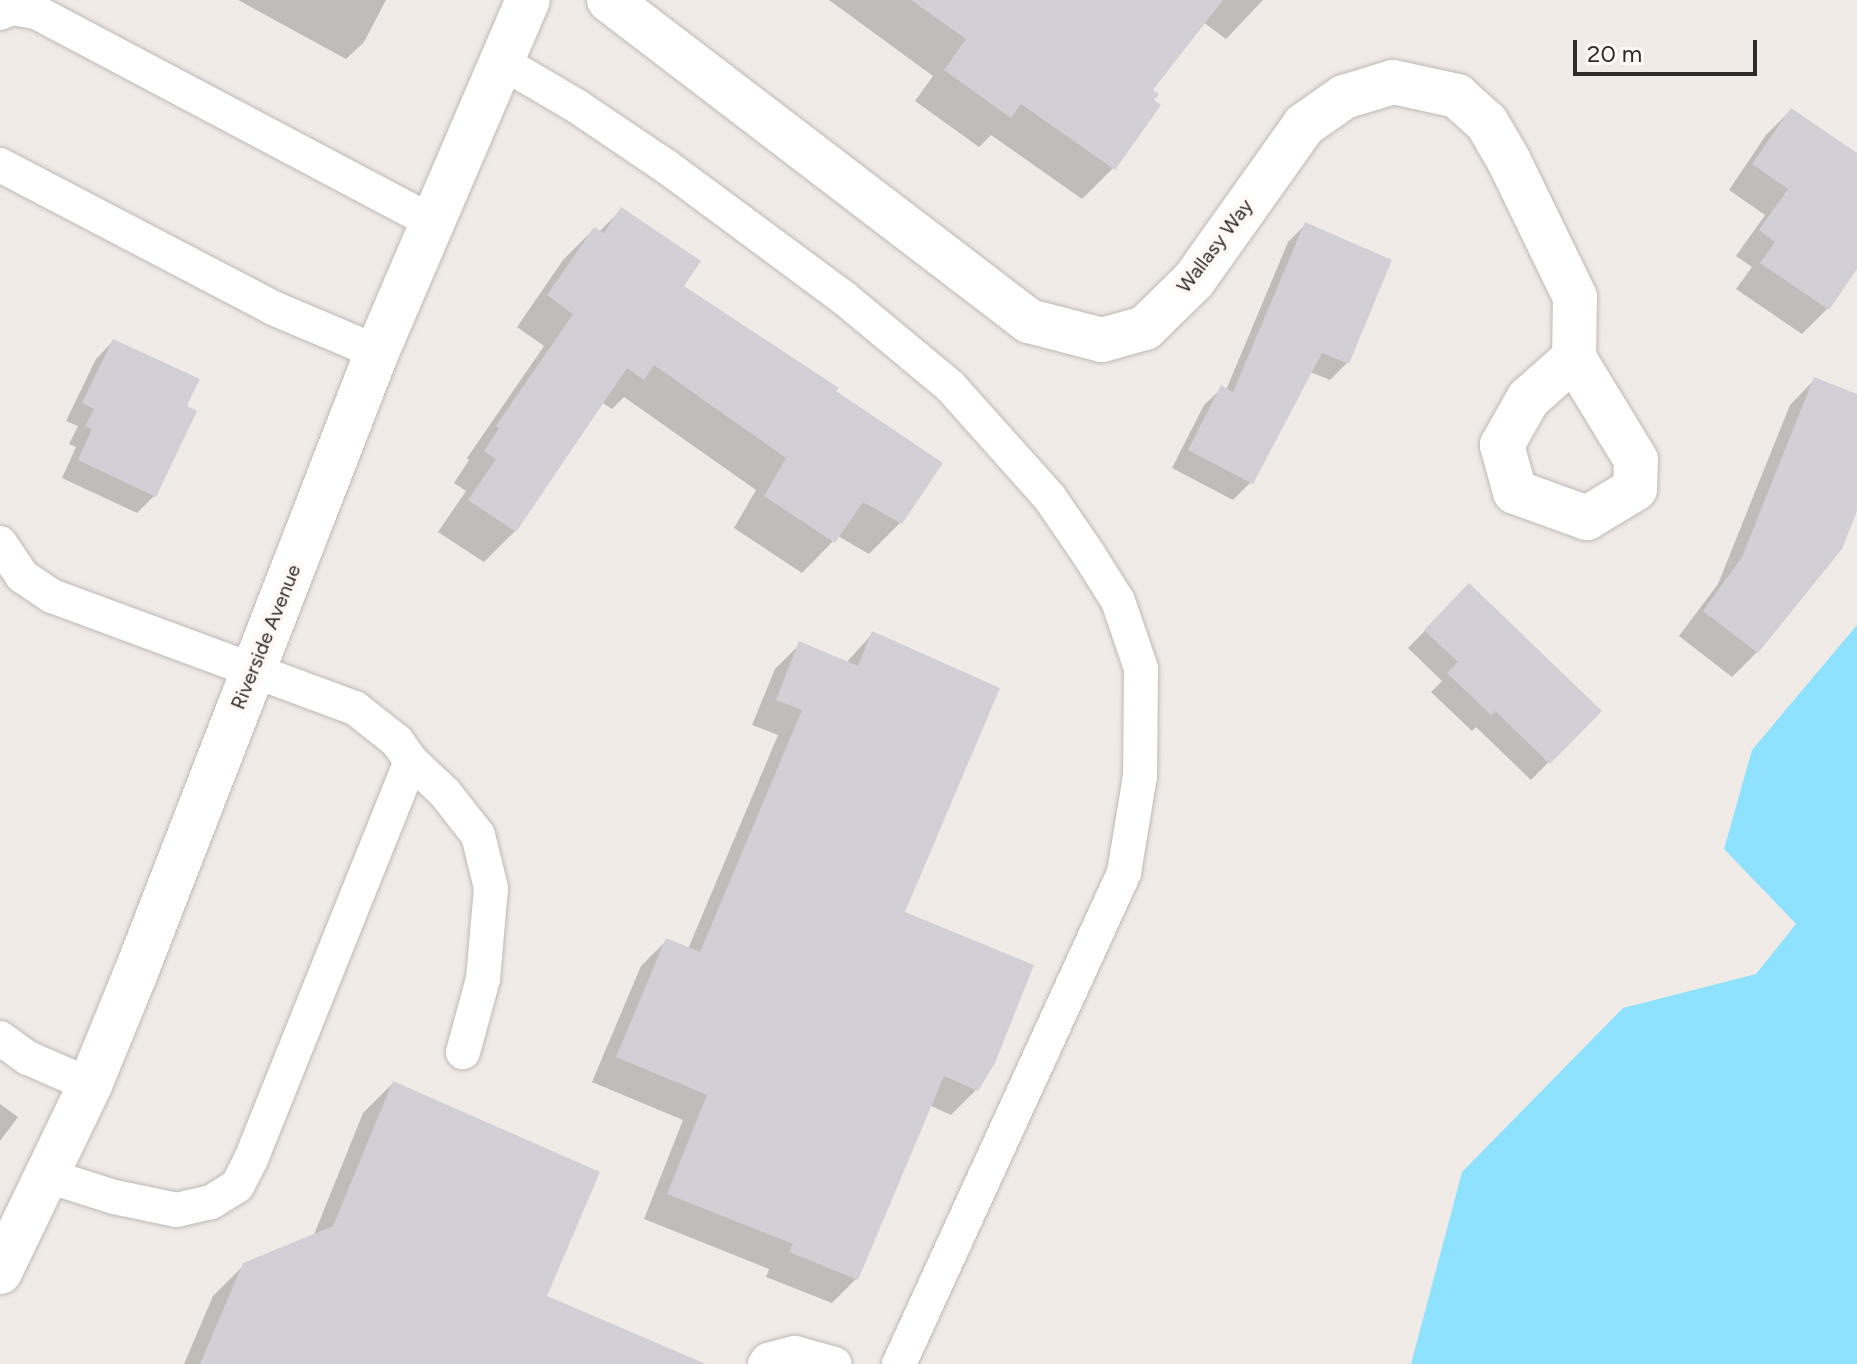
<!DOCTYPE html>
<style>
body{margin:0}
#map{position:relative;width:1857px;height:1364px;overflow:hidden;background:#f1ebe8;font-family:Figtree,sans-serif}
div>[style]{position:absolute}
.water>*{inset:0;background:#8fe2fe}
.shadow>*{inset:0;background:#0003}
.building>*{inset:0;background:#d2d0d6}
.roads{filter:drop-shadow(0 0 2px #bfb9b6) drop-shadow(0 0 2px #bfb9b6)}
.lane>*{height:34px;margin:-17px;padding:0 17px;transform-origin:17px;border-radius:17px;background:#fff}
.street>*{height:44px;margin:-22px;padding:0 22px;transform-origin:22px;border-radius:22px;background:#fff}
.secondary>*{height:44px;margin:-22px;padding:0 22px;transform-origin:22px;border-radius:22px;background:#fff}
span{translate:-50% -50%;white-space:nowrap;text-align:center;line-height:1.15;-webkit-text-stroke:8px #fff8f5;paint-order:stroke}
.street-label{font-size:20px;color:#2e2b2a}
.scale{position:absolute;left:1573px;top:40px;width:184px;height:36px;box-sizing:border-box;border:4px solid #2e2b2a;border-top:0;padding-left:10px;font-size:24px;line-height:28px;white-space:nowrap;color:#2e2b2a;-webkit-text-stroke:6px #fff8f5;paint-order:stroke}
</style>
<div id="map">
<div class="water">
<div style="clip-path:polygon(1857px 625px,1857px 1364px,1411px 1364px,1462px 1172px,1623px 1008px,1756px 974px,1796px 924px,1724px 849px,1752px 750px)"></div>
</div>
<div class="shadow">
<div style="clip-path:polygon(238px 0,386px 0,364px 42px,346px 59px)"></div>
<div style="clip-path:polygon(829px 0,1263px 0,1226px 39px,1203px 22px,1150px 91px,1152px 100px,1113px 168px,1082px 199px,991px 135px,979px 147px,915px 101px,933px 76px)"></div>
<div style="clip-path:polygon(1791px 110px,1857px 156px,1857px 265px,1827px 309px,1802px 334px,1736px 289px,1752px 267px,1736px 256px,1765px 215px,1729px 190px,1766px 135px)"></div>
<div style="clip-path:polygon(621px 210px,681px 287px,941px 463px,900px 523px,869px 554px,838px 536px,802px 573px,734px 528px,756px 490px,624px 397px,612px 409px,601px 402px,515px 531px,484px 562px,438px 532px,466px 491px,454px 483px,469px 460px,467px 458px,544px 346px,517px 327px,563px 260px,594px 229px,599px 232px)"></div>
<div style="clip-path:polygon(1305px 225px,1347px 363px,1330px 380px,1310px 372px,1251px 482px,1233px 500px,1172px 468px,1204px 405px,1222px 388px,1226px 390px,1288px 242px)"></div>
<div style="clip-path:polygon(113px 341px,184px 407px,154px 496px,137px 513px,62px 478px,76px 447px,69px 444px,78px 426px,66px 421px,96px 359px)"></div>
<div style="clip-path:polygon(1815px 379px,1857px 396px,1857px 505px,1757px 652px,1732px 677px,1679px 636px,1718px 584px,1790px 405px)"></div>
<div style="clip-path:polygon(1469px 586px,1599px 711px,1531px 780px,1476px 727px,1472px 731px,1431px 692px,1442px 681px,1408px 648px)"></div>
<div style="clip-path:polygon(872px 634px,902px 913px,976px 1090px,951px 1115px,929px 1105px,857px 1278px,832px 1303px,766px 1277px,769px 1269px,644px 1219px,683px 1120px,592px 1082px,641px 966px,666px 941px,688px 949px,778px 735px,752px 725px,775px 669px,800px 644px,846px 663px)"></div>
<div style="clip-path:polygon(393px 1083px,545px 1297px,665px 1364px,184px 1364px,213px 1296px,244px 1265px,313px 1237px,363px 1113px)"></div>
<div style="clip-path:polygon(0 1104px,18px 1117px,0 1141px)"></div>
</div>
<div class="building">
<div style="clip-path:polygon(911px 0,1223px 0,1153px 90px,1159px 94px,1154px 100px,1161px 105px,1115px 170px,1021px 104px,1011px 118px,944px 70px,966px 39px)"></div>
<div style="clip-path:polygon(1791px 108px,1857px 153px,1857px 269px,1829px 310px,1760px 263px,1775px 242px,1759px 230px,1788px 189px,1752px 164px)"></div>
<div style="clip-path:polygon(621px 207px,701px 261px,684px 286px,839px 388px,836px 391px,943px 463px,902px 524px,863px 502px,835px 543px,764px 496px,786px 458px,654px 365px,644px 380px,627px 368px,516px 532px,468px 500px,496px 459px,484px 451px,499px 428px,496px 426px,573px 314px,547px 295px,594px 227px,604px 233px)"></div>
<div style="clip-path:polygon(1305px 222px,1392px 260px,1349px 364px,1322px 353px,1253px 484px,1188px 450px,1221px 385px,1233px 392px)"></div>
<div style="clip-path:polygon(113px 339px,200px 379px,187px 406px,197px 411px,156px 497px,78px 460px,92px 429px,85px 426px,94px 409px,82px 403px)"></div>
<div style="clip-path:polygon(1814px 377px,1857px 394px,1857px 511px,1842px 549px,1758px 653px,1703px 611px,1742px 557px)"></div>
<div style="clip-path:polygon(1469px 583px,1602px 711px,1550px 764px,1495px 711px,1491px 715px,1447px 673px,1458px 662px,1424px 630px)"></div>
<div style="clip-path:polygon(872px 631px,1000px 688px,905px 912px,1034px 965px,995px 1063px,978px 1091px,944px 1076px,858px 1280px,789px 1252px,793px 1244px,667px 1194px,707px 1095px,616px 1057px,666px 938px,700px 952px,802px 710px,776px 700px,799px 641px,858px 666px)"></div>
<div style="clip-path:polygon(393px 1081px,600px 1172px,547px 1296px,706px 1364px,200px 1364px,243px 1263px,333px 1226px)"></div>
</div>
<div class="roads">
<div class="lane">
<div style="left:0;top:13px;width:12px;rotate:-24deg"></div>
<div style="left:11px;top:8px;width:25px;rotate:9deg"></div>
<div style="left:36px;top:12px;width:447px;rotate:27.9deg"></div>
<div style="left:500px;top:61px;width:91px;rotate:30.5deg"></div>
<div style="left:578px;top:107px;width:107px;rotate:34deg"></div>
<div style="left:667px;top:167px;width:220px;rotate:36.5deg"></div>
<div style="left:844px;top:298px;width:138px;rotate:39.7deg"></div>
<div style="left:950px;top:386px;width:150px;rotate:48.2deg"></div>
<div style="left:1050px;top:498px;width:69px;rotate:55.6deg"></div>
<div style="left:1089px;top:555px;width:54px;rotate:57.8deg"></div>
<div style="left:1118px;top:601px;width:71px;rotate:71.1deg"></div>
<div style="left:1141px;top:668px;width:108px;rotate:90.5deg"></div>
<div style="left:1140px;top:776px;width:98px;rotate:99.4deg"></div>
<div style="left:1124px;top:873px;width:540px;rotate:114.62deg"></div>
<div style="left:0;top:165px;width:308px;rotate:27.6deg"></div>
<div style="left:273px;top:308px;width:113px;rotate:22.9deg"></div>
<div style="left:0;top:543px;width:40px;rotate:56deg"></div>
<div style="left:22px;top:576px;width:36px;rotate:34deg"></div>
<div style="left:52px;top:596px;width:323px;rotate:20.3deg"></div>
<div style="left:355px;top:708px;width:53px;rotate:38.2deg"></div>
<div style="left:397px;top:741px;width:24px;rotate:55deg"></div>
<div style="left:411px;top:761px;width:429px;rotate:111.9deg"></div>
<div style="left:251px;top:1159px;width:30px;rotate:117deg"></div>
<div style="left:237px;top:1186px;width:31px;rotate:148deg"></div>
<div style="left:211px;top:1202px;width:35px;rotate:167deg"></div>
<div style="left:177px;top:1210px;width:64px;rotate:-168.3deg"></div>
<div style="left:114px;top:1197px;width:69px;rotate:-162.3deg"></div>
<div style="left:411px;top:761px;width:47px;rotate:43.3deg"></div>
<div style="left:445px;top:793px;width:53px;rotate:51.8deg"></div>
<div style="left:478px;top:835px;width:55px;rotate:76.2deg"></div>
<div style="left:491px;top:888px;width:91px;rotate:95deg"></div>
<div style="left:483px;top:979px;width:76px;rotate:105.3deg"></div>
<div style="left:0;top:1038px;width:34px;rotate:36deg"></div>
<div style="left:28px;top:1058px;width:68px;rotate:23.5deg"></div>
<div style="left:765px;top:1364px;width:5px;rotate:-53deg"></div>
<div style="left:768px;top:1360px;width:28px;rotate:-15deg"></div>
<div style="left:795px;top:1353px;width:41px;rotate:15.4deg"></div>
</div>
<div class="street">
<div style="left:609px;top:0;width:529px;rotate:37.39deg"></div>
<div style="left:1029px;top:321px;width:75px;rotate:14.6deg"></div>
<div style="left:1102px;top:340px;width:45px;rotate:-15.6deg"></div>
<div style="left:1145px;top:328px;width:69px;rotate:-44.4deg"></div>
<div style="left:1194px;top:280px;width:190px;rotate:-54.6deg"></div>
<div style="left:1304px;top:125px;width:49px;rotate:-35deg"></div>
<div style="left:1344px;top:97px;width:51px;rotate:-17deg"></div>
<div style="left:1393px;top:82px;width:66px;rotate:12.3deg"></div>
<div style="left:1457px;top:96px;width:40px;rotate:42deg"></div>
<div style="left:1487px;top:123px;width:44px;rotate:59.9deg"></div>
<div style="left:1509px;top:161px;width:151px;rotate:64.1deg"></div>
<div style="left:1575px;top:297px;width:61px;rotate:90.9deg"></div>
<div style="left:1574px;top:358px;width:119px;rotate:58.7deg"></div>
<div style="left:1636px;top:460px;width:29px;rotate:92deg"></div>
<div style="left:1635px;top:489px;width:56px;rotate:148.9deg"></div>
<div style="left:1587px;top:518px;width:77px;rotate:-160.1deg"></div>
<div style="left:1515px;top:492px;width:49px;rotate:-105.5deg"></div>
<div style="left:1502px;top:445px;width:53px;rotate:-60.5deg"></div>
<div style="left:1528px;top:399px;width:62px;rotate:-41.7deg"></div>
</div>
<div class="secondary">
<div style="left:0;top:1272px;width:208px;rotate:-64.3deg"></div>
<div style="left:90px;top:1085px;width:119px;rotate:-67.8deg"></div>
<div style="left:135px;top:975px;width:668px;rotate:-68.77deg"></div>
<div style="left:377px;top:352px;width:383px;rotate:-66.8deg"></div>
</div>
</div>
<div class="street-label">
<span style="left:1215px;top:246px;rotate:-53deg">Wallasy Way</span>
<span style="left:266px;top:637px;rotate:-68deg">Riverside Avenue</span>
</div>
<div class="scale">20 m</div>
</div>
